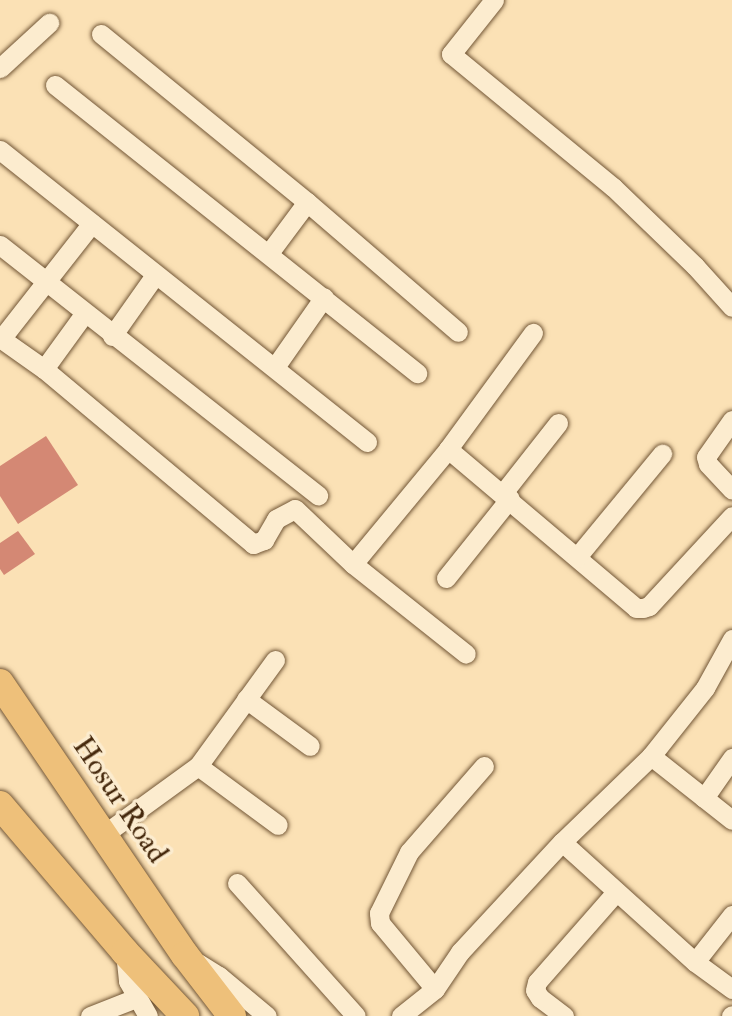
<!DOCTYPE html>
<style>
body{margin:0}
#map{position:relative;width:732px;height:1016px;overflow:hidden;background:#fbe1b5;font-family:"IM FELL Double Pica",serif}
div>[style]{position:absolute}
.building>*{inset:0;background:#d48874}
.roads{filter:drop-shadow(0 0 2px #725636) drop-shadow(0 0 2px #725636)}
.minor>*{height:19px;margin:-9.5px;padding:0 9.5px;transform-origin:9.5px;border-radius:9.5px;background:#fceccf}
.highway>*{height:28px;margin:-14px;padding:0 14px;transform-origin:14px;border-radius:14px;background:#eec07a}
span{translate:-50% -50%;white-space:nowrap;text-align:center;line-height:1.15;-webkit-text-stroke:7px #fceccf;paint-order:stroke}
.street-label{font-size:30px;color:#45280c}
</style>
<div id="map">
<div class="building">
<div style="clip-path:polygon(46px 436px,78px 485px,18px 524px,0 496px,0 466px)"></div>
<div style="clip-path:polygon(18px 531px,35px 554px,4px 575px,0 569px,0 543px)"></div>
</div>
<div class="roads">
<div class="minor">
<div style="left:494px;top:0;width:69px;rotate:128.5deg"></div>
<div style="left:451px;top:54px;width:210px;rotate:39.4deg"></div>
<div style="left:613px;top:187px;width:114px;rotate:43.9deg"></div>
<div style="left:695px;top:266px;width:55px;rotate:47.9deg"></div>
<div style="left:101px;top:34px;width:266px;rotate:39.2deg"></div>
<div style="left:307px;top:202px;width:64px;rotate:126.7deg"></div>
<div style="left:0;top:68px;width:67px;rotate:-42.6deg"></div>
<div style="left:55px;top:85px;width:463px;rotate:38.5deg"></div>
<div style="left:0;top:150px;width:469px;rotate:38.5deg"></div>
<div style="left:307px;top:202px;width:199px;rotate:40.7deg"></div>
<div style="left:0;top:245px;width:405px;rotate:38.2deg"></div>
<div style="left:112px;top:336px;width:75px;rotate:-54.8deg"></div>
<div style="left:0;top:338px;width:54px;rotate:35.2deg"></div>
<div style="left:44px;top:369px;width:273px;rotate:39.9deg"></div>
<div style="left:253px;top:544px;width:12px;rotate:-20deg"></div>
<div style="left:264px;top:540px;width:24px;rotate:-60deg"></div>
<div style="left:276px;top:519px;width:21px;rotate:-28deg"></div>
<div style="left:295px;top:509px;width:80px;rotate:43.5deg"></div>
<div style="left:353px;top:564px;width:149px;rotate:-50.4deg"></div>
<div style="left:448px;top:449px;width:246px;rotate:40.2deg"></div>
<div style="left:636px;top:608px;width:7px"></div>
<div style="left:643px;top:608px;width:6px;rotate:-18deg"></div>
<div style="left:649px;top:606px;width:122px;rotate:-47.3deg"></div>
<div style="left:1px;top:339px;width:147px;rotate:-51.9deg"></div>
<div style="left:275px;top:367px;width:85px;rotate:-55deg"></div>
<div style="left:44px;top:369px;width:68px;rotate:-54deg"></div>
<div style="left:732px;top:420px;width:45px;rotate:125.1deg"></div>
<div style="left:706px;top:457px;width:7px;rotate:74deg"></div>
<div style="left:708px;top:464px;width:35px;rotate:47deg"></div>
<div style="left:448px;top:449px;width:144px;rotate:-53.8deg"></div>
<div style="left:503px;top:493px;width:89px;rotate:-51.8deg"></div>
<div style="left:577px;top:557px;width:134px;rotate:-50.5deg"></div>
<div style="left:353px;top:564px;width:144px;rotate:38.5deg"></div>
<div style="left:446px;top:578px;width:102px;rotate:-51.3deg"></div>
<div style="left:246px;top:699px;width:79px;rotate:36.3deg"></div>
<div style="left:651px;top:756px;width:103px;rotate:38.3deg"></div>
<div style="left:198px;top:766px;width:99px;rotate:36.4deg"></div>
<div style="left:704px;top:798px;width:49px;rotate:-55deg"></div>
<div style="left:103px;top:835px;width:117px;rotate:-36deg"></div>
<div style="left:198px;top:766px;width:131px;rotate:-54deg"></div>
<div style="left:562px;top:842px;width:179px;rotate:42.1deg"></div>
<div style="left:695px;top:962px;width:46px;rotate:36.1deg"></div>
<div style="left:237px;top:883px;width:178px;rotate:48.2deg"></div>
<div style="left:125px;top:952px;width:29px;rotate:84deg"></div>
<div style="left:128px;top:981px;width:40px;rotate:60.3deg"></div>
<div style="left:695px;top:962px;width:60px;rotate:-51.8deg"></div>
<div style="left:198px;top:963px;width:25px;rotate:32deg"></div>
<div style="left:219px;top:976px;width:62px;rotate:39.8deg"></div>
<div style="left:435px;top:989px;width:86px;rotate:-129.8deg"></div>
<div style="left:380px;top:923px;width:10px;rotate:-96deg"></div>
<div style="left:379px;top:913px;width:68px;rotate:-63.8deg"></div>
<div style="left:409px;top:852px;width:114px;rotate:-48.9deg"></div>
<div style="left:90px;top:1016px;width:49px;rotate:-21.4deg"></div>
<div style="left:401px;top:1016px;width:43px;rotate:-38.5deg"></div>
<div style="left:435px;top:989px;width:45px;rotate:-56deg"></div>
<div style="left:460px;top:952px;width:150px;rotate:-47.2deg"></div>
<div style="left:562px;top:842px;width:124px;rotate:-44deg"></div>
<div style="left:651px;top:756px;width:87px;rotate:-51.5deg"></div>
<div style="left:705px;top:688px;width:56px;rotate:-61.1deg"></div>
<div style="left:564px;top:1016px;width:30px;rotate:-143deg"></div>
<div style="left:540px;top:998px;width:9px;rotate:-122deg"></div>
<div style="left:535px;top:990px;width:8px;rotate:-76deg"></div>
<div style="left:537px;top:982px;width:120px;rotate:-48.7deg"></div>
<div style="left:731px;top:1016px;width:1px;rotate:-45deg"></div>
</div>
<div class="highway">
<div style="left:0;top:683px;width:329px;rotate:55.8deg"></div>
<div style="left:185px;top:955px;width:77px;rotate:52.4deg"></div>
<div style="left:0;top:805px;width:193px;rotate:49.6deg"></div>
<div style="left:125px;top:952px;width:88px;rotate:46.8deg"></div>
</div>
</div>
<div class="street-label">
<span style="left:120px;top:800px;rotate:56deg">Hosur Road</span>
</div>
</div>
